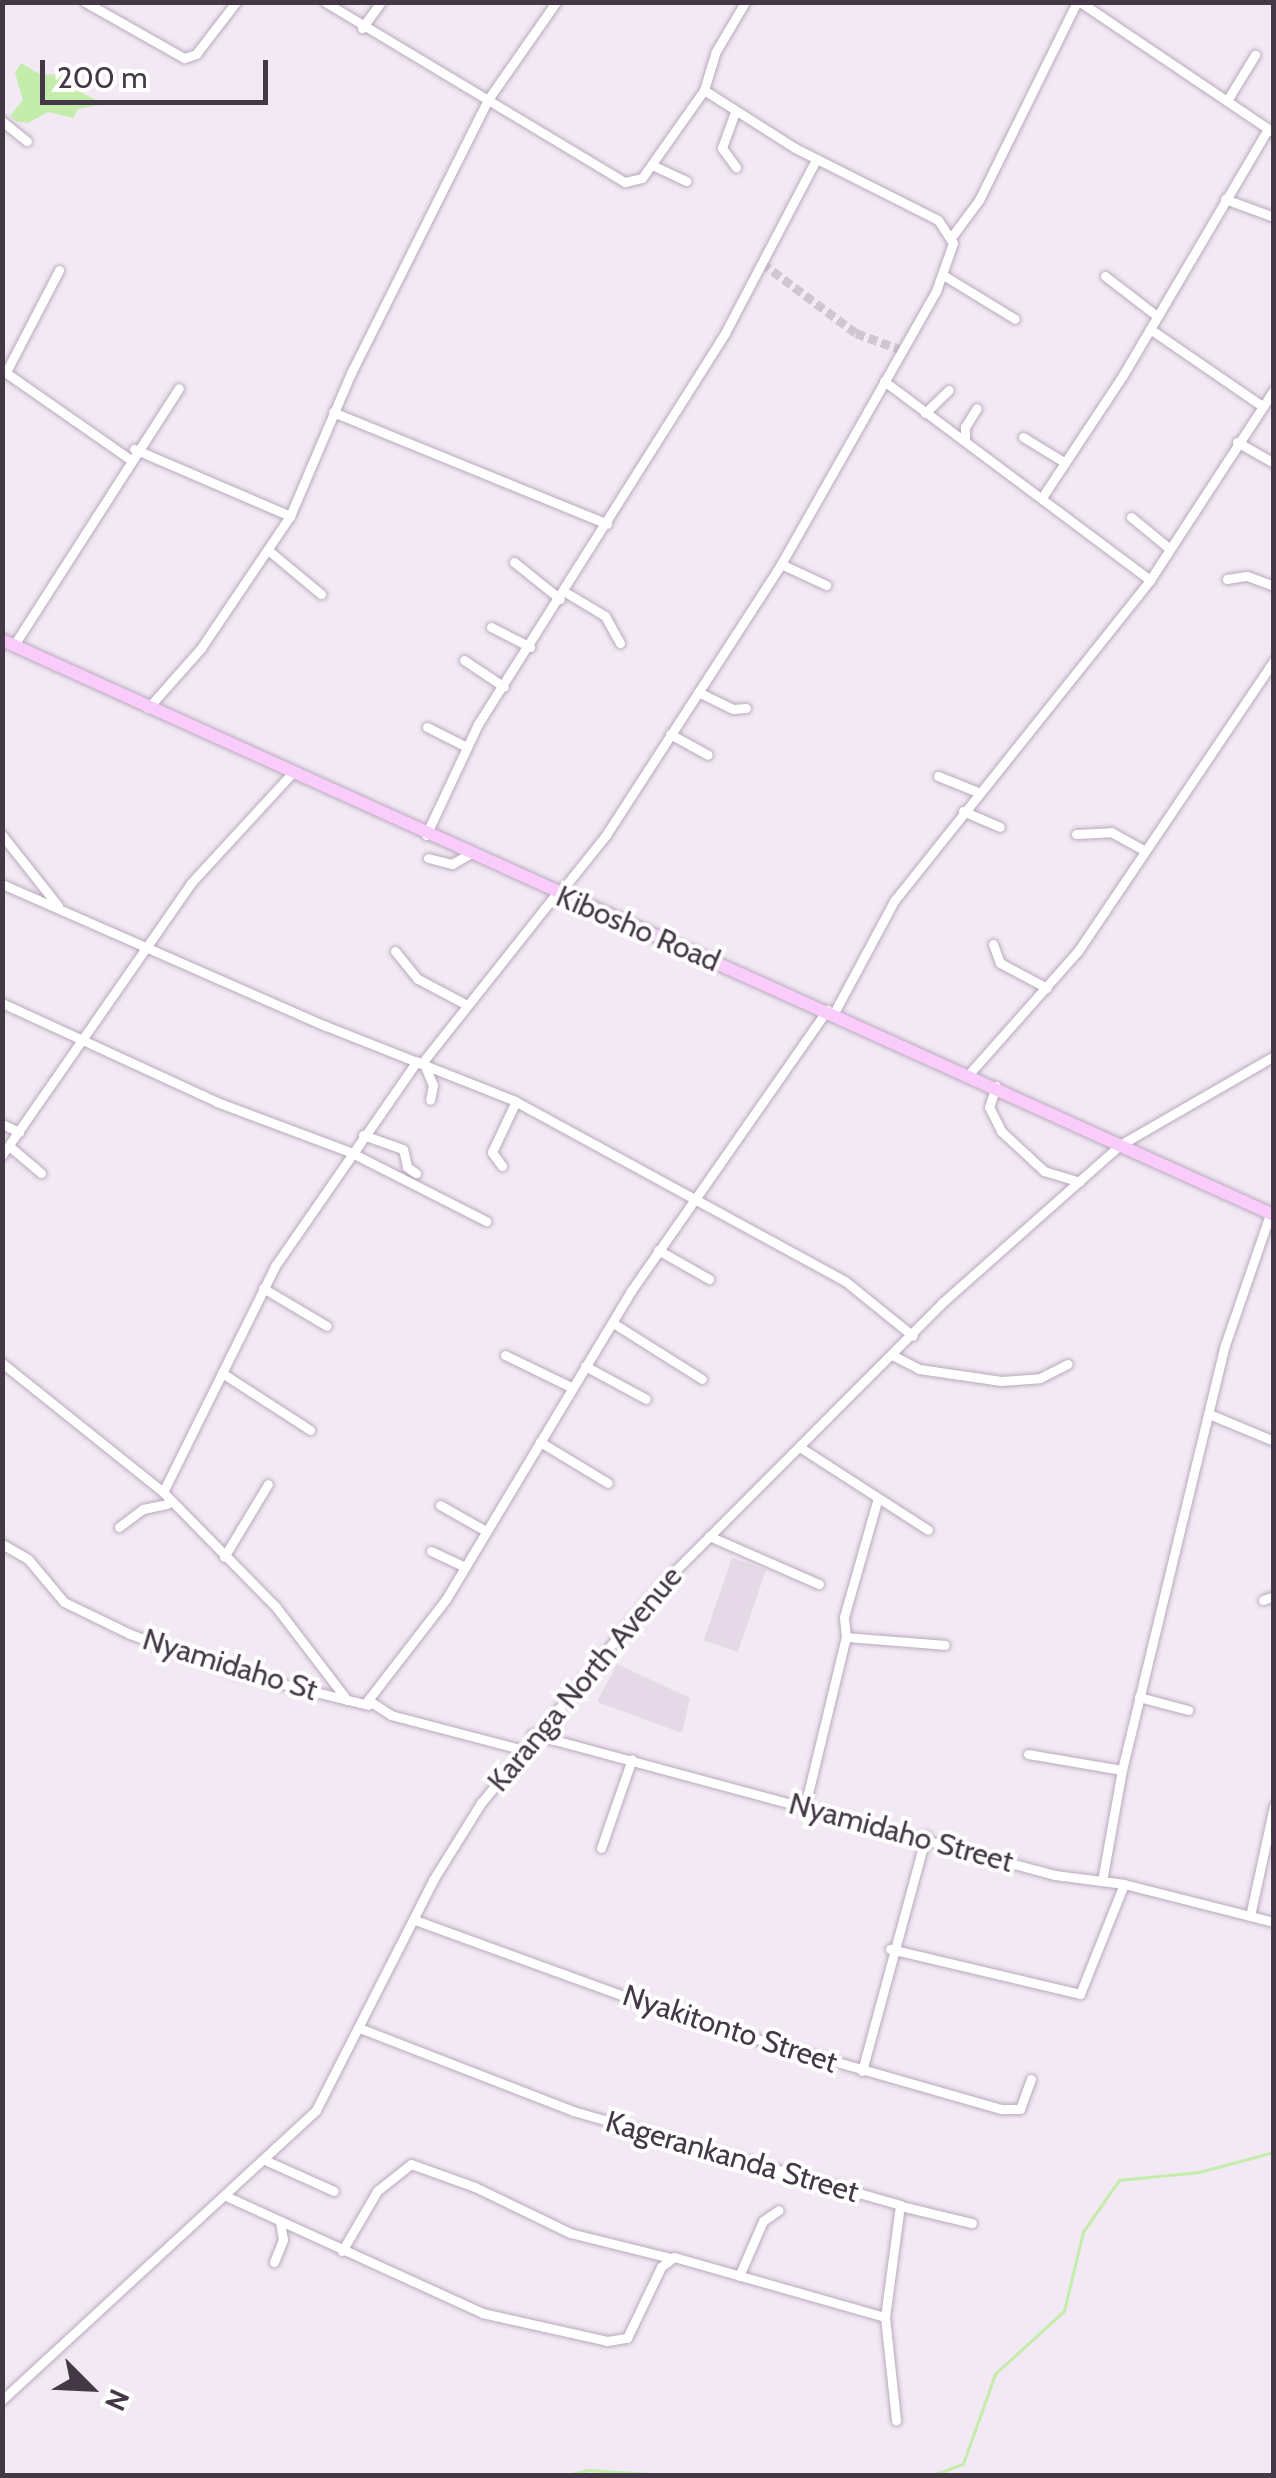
<!DOCTYPE html>
<style>
body{margin:0}
#map{position:relative;width:1276px;height:2478px;overflow:hidden;background:#f2e9f4;font-family:Cabin,sans-serif}
div>[style]{position:absolute}
.residential>*{inset:0;background:#e5d8e7;transform-origin:0 0}
.water>*{inset:0;background:#c4ecaa}
.stream>*{height:2.5px;margin:-1.25px;padding:0 1.25px;transform-origin:1.25px;border-radius:1.25px;background:#c4ecaa}
.street-tunnel>*{height:9px;margin-top:-4.5px;transform-origin:0;background:repeating-linear-gradient(90deg,#cfc6d1 0 9px,transparent 0 13.5px)}
.roads{filter:drop-shadow(0 0 2px #b9a9bc) drop-shadow(0 0 2px #b9a9bc)}
.street>*{height:9px;margin:-4.5px;padding:0 4.5px;transform-origin:4.5px;border-radius:4.5px;background:#fff}
.secondary>*{height:12px;margin:-6px;padding:0 6px;transform-origin:6px;border-radius:6px;background:#f9ccfb}
span{translate:-50% -50%;white-space:nowrap;text-align:center;line-height:1.15;-webkit-text-stroke:8px #fff;paint-order:stroke}
.street-label{font-size:30px;color:#443847}
.frame{position:absolute;inset:0;border:5px solid #443847;pointer-events:none}
.north{position:absolute;left:40px;top:2338px;width:100px;height:100px;-webkit-text-stroke:8px #fff;paint-order:stroke;rotate:114deg;font-size:28px;font-weight:700;line-height:40px;text-align:center;color:#443847}
.north::after{content:'';display:block;margin:auto;width:35px;height:45px;background:#443847;clip-path:polygon(50% 0,100% 100%,50% 72%,0 100%)}
.scale{position:absolute;left:40px;top:60px;width:228px;height:45px;box-sizing:border-box;border:5px solid #443847;border-top:0;padding-left:12px;font-size:30px;line-height:35px;white-space:nowrap;color:#443847;-webkit-text-stroke:8px #fff;paint-order:stroke}
</style>
<div id="map">
<div class="residential">
<div style="left:732px;top:1558px;width:36px;height:87px;rotate:19deg"></div>
<div style="clip-path:polygon(617px 1664px,690px 1698px,682px 1733px,597px 1702px)"></div>
</div>
<div class="water">
<div style="clip-path:polygon(21px 63px,41px 75px,76px 73px,78px 91px,104px 104px,78px 109px,73px 118px,48px 112px,28px 123px,16px 121px,10px 116px,23px 100px,15px 73px)"></div>
</div>
<div class="stream">
<div style="left:423px;top:2476px;width:12px"></div>
<div style="left:564px;top:2476px;width:25px;rotate:-14deg"></div>
<div style="left:588px;top:2470px;width:94px;rotate:3.7deg"></div>
<div style="left:931px;top:2476px;width:34px;rotate:-21deg"></div>
<div style="left:963px;top:2464px;width:96px;rotate:-70.4deg"></div>
<div style="left:995px;top:2374px;width:93px;rotate:-42.4deg"></div>
<div style="left:1064px;top:2311px;width:81px;rotate:-76.5deg"></div>
<div style="left:1083px;top:2232px;width:63px;rotate:-55.3deg"></div>
<div style="left:1119px;top:2180px;width:80px;rotate:-5.7deg"></div>
<div style="left:1199px;top:2172px;width:78px;rotate:-14.9deg"></div>
</div>
<div class="street-tunnel">
<div style="left:762px;top:263px;width:117px;rotate:36.7deg"></div>
<div style="left:856px;top:333px;width:49px;rotate:20.3deg"></div>
</div>
<div class="roads">
<div class="street">
<div style="left:85px;top:2px;width:114px;rotate:29.5deg"></div>
<div style="left:184px;top:58px;width:13px;rotate:-18deg"></div>
<div style="left:196px;top:54px;width:66px;rotate:-52.4deg"></div>
<div style="left:325px;top:2px;width:350px;rotate:31deg"></div>
<div style="left:625px;top:182px;width:17px;rotate:-13deg"></div>
<div style="left:642px;top:178px;width:108px;rotate:-54.8deg"></div>
<div style="left:1080px;top:2px;width:234px;rotate:34deg"></div>
<div style="left:362px;top:28px;width:32px;rotate:-54deg"></div>
<div style="left:1228px;top:99px;width:52px;rotate:-58.5deg"></div>
<div style="left:735px;top:112px;width:38px;rotate:110deg"></div>
<div style="left:722px;top:148px;width:24px;rotate:54deg"></div>
<div style="left:2px;top:121px;width:32px;rotate:39deg"></div>
<div style="left:652px;top:165px;width:38px;rotate:25deg"></div>
<div style="left:1225px;top:199px;width:52px;rotate:20.2deg"></div>
<div style="left:953px;top:235px;width:44px;rotate:-53.4deg"></div>
<div style="left:979px;top:200px;width:221px;rotate:-63.7deg"></div>
<div style="left:943px;top:275px;width:84px;rotate:31.4deg"></div>
<div style="left:1105px;top:276px;width:66px;rotate:37.6deg"></div>
<div style="left:1150px;top:329px;width:136px;rotate:34.5deg"></div>
<div style="left:2px;top:370px;width:154px;rotate:34.9deg"></div>
<div style="left:6px;top:372px;width:115px;rotate:-62.5deg"></div>
<div style="left:884px;top:381px;width:332px;rotate:36.8deg"></div>
<div style="left:333px;top:412px;width:296px;rotate:22.2deg"></div>
<div style="left:925px;top:413px;width:33px;rotate:-44deg"></div>
<div style="left:1023px;top:437px;width:48px;rotate:31.4deg"></div>
<div style="left:965px;top:441px;width:14px;rotate:-90deg"></div>
<div style="left:965px;top:427px;width:22px;rotate:-58deg"></div>
<div style="left:1237px;top:442px;width:43px;rotate:29.6deg"></div>
<div style="left:134px;top:449px;width:170px;rotate:23.2deg"></div>
<div style="left:1043px;top:496px;width:145px;rotate:-56.5deg"></div>
<div style="left:1123px;top:375px;width:286px;rotate:-59.5deg"></div>
<div style="left:1131px;top:517px;width:50px;rotate:39.4deg"></div>
<div style="left:268px;top:550px;width:69px;rotate:39.7deg"></div>
<div style="left:514px;top:562px;width:59px;rotate:38.8deg"></div>
<div style="left:781px;top:564px;width:50px;rotate:25deg"></div>
<div style="left:1227px;top:579px;width:20px;rotate:-9deg"></div>
<div style="left:1247px;top:576px;width:29px;rotate:20deg"></div>
<div style="left:565px;top:592px;width:47px;rotate:31deg"></div>
<div style="left:605px;top:616px;width:31px;rotate:61deg"></div>
<div style="left:491px;top:627px;width:44px;rotate:27.1deg"></div>
<div style="left:14px;top:645px;width:305px;rotate:-57.3deg"></div>
<div style="left:464px;top:660px;width:48px;rotate:34deg"></div>
<div style="left:698px;top:692px;width:39px;rotate:26deg"></div>
<div style="left:733px;top:709px;width:13px;rotate:-4deg"></div>
<div style="left:148px;top:708px;width:80px;rotate:-48.5deg"></div>
<div style="left:201px;top:648px;width:159px;rotate:-56deg"></div>
<div style="left:290px;top:516px;width:155px;rotate:-66.9deg"></div>
<div style="left:351px;top:373px;width:304px;rotate:-63.4deg"></div>
<div style="left:487px;top:101px;width:121px;rotate:-55.1deg"></div>
<div style="left:427px;top:727px;width:45px;rotate:26.6deg"></div>
<div style="left:670px;top:734px;width:43px;rotate:28.9deg"></div>
<div style="left:938px;top:776px;width:43px;rotate:21.8deg"></div>
<div style="left:963px;top:811px;width:40px;rotate:23.4deg"></div>
<div style="left:1076px;top:834px;width:35px;rotate:-3deg"></div>
<div style="left:1111px;top:832px;width:39px;rotate:29deg"></div>
<div style="left:2px;top:835px;width:90px;rotate:51.7deg"></div>
<div style="left:426px;top:835px;width:123px;rotate:-64.9deg"></div>
<div style="left:478px;top:724px;width:462px;rotate:-57.7deg"></div>
<div style="left:725px;top:333px;width:195px;rotate:-62.3deg"></div>
<div style="left:428px;top:858px;width:25px;rotate:14deg"></div>
<div style="left:452px;top:864px;width:20px;rotate:-30deg"></div>
<div style="left:2px;top:884px;width:354px;rotate:23.7deg"></div>
<div style="left:326px;top:1026px;width:201px;rotate:21.6deg"></div>
<div style="left:513px;top:1100px;width:378px;rotate:28.6deg"></div>
<div style="left:845px;top:1281px;width:87px;rotate:39deg"></div>
<div style="left:558px;top:895px;width:77px;rotate:-51.3deg"></div>
<div style="left:606px;top:835px;width:323px;rotate:-57.1deg"></div>
<div style="left:781px;top:564px;width:314px;rotate:-60.4deg"></div>
<div style="left:936px;top:291px;width:51px;rotate:-70.5deg"></div>
<div style="left:953px;top:243px;width:27px;rotate:-123deg"></div>
<div style="left:938px;top:220px;width:160px;rotate:-153.3deg"></div>
<div style="left:795px;top:148px;width:108px;rotate:-147.5deg"></div>
<div style="left:704px;top:90px;width:39px;rotate:-73deg"></div>
<div style="left:715px;top:53px;width:59px;rotate:-59.5deg"></div>
<div style="left:993px;top:944px;width:20px;rotate:70deg"></div>
<div style="left:1000px;top:963px;width:53px;rotate:28deg"></div>
<div style="left:395px;top:951px;width:36px;rotate:51deg"></div>
<div style="left:418px;top:979px;width:55px;rotate:28deg"></div>
<div style="left:2px;top:1003px;width:237px;rotate:24.7deg"></div>
<div style="left:217px;top:1102px;width:142px;rotate:20.6deg"></div>
<div style="left:350px;top:1152px;width:153px;rotate:26.9deg"></div>
<div style="left:834px;top:1013px;width:127px;rotate:-61.8deg"></div>
<div style="left:894px;top:901px;width:411px;rotate:-51.4deg"></div>
<div style="left:1150px;top:580px;width:227px;rotate:-56.9deg"></div>
<div style="left:422px;top:1063px;width:216px;rotate:-51.6deg"></div>
<div style="left:424px;top:1064px;width:23px;rotate:67deg"></div>
<div style="left:433px;top:1085px;width:15px;rotate:101deg"></div>
<div style="left:969px;top:1074px;width:164px;rotate:-48.5deg"></div>
<div style="left:1078px;top:951px;width:351px;rotate:-56deg"></div>
<div style="left:996px;top:1086px;width:22px;rotate:108deg"></div>
<div style="left:989px;top:1107px;width:27px;rotate:63deg"></div>
<div style="left:1001px;top:1131px;width:59px;rotate:42.9deg"></div>
<div style="left:1044px;top:1171px;width:37px;rotate:17deg"></div>
<div style="left:2px;top:1124px;width:19px;rotate:25deg"></div>
<div style="left:363px;top:1135px;width:42px;rotate:19.3deg"></div>
<div style="left:403px;top:1149px;width:18px;rotate:77deg"></div>
<div style="left:407px;top:1167px;width:11px;rotate:34deg"></div>
<div style="left:9px;top:1146px;width:42px;rotate:40.2deg"></div>
<div style="left:2px;top:1155px;width:331px;rotate:-55.2deg"></div>
<div style="left:191px;top:883px;width:149px;rotate:-47.4deg"></div>
<div style="left:502px;top:1166px;width:17px;rotate:-126deg"></div>
<div style="left:492px;top:1152px;width:56px;rotate:-64.8deg"></div>
<div style="left:658px;top:1250px;width:59px;rotate:29.6deg"></div>
<div style="left:263px;top:1288px;width:74px;rotate:30.7deg"></div>
<div style="left:613px;top:1323px;width:105px;rotate:32.2deg"></div>
<div style="left:505px;top:1355px;width:73px;rotate:25.9deg"></div>
<div style="left:894px;top:1356px;width:28px;rotate:27deg"></div>
<div style="left:919px;top:1369px;width:83px;rotate:8.3deg"></div>
<div style="left:1001px;top:1381px;width:39px;rotate:-4deg"></div>
<div style="left:1040px;top:1378px;width:31px;rotate:-27deg"></div>
<div style="left:2px;top:1363px;width:206px;rotate:38.7deg"></div>
<div style="left:585px;top:1366px;width:69px;rotate:28.4deg"></div>
<div style="left:222px;top:1373px;width:105px;rotate:32.9deg"></div>
<div style="left:1209px;top:1414px;width:70px;rotate:22.6deg"></div>
<div style="left:540px;top:1442px;width:79px;rotate:31.1deg"></div>
<div style="left:801px;top:1448px;width:151px;rotate:32.8deg"></div>
<div style="left:440px;top:1505px;width:53px;rotate:29.5deg"></div>
<div style="left:119px;top:1527px;width:30px;rotate:-37deg"></div>
<div style="left:143px;top:1509px;width:25px;rotate:-12deg"></div>
<div style="left:709px;top:1536px;width:120px;rotate:23.6deg"></div>
<div style="left:2px;top:1544px;width:30px;rotate:30deg"></div>
<div style="left:28px;top:1559px;width:56px;rotate:50.1deg"></div>
<div style="left:64px;top:1602px;width:73px;rotate:25.9deg"></div>
<div style="left:130px;top:1634px;width:114px;rotate:20deg"></div>
<div style="left:237px;top:1673px;width:135px;rotate:13.7deg"></div>
<div style="left:431px;top:1551px;width:38px;rotate:25deg"></div>
<div style="left:224px;top:1557px;width:85px;rotate:-58.9deg"></div>
<div style="left:1263px;top:1600px;width:12px;rotate:-20deg"></div>
<div style="left:846px;top:1637px;width:20px;rotate:-96deg"></div>
<div style="left:844px;top:1617px;width:124px;rotate:-74.1deg"></div>
<div style="left:1139px;top:1697px;width:51px;rotate:14.9deg"></div>
<div style="left:347px;top:1700px;width:117px;rotate:-127.4deg"></div>
<div style="left:276px;top:1607px;width:161px;rotate:-134.5deg"></div>
<div style="left:163px;top:1492px;width:252px;rotate:-63.6deg"></div>
<div style="left:275px;top:1266px;width:249px;rotate:-55.3deg"></div>
<div style="left:532px;top:1734px;width:542px;rotate:15.09deg"></div>
<div style="left:1055px;top:1875px;width:70px;rotate:7.4deg"></div>
<div style="left:1124px;top:1884px;width:155px;rotate:14.2deg"></div>
<div style="left:524px;top:1750px;width:138px;rotate:-165.3deg"></div>
<div style="left:391px;top:1715px;width:27px;rotate:-147deg"></div>
<div style="left:368px;top:1700px;width:128px;rotate:-52.3deg"></div>
<div style="left:446px;top:1599px;width:359px;rotate:-59deg"></div>
<div style="left:631px;top:1291px;width:343px;rotate:-55.1deg"></div>
<div style="left:1028px;top:1754px;width:95px;rotate:9.7deg"></div>
<div style="left:805px;top:1806px;width:174px;rotate:-76.4deg"></div>
<div style="left:846px;top:1637px;width:99px;rotate:4.6deg"></div>
<div style="left:601px;top:1848px;width:94px;rotate:-70.8deg"></div>
<div style="left:1102px;top:1881px;width:113px;rotate:-79.8deg"></div>
<div style="left:1122px;top:1770px;width:437px;rotate:-76.4deg"></div>
<div style="left:1225px;top:1345px;width:139px;rotate:-71deg"></div>
<div style="left:1250px;top:1916px;width:113px;rotate:-77.7deg"></div>
<div style="left:415px;top:1920px;width:289px;rotate:20deg"></div>
<div style="left:687px;top:2019px;width:327px;rotate:16deg"></div>
<div style="left:1001px;top:2109px;width:19px"></div>
<div style="left:1020px;top:2109px;width:32px;rotate:-70deg"></div>
<div style="left:890px;top:1949px;width:195px;rotate:13.3deg"></div>
<div style="left:1080px;top:1994px;width:118px;rotate:-68.2deg"></div>
<div style="left:362px;top:2029px;width:226px;rotate:21.2deg"></div>
<div style="left:573px;top:2111px;width:340px;rotate:16deg"></div>
<div style="left:900px;top:2205px;width:113px;rotate:97.6deg"></div>
<div style="left:885px;top:2317px;width:104px;rotate:83.9deg"></div>
<div style="left:862px;top:2071px;width:244px;rotate:-74.8deg"></div>
<div style="left:267px;top:2161px;width:73px;rotate:24.1deg"></div>
<div style="left:228px;top:2197px;width:279px;rotate:24.5deg"></div>
<div style="left:482px;top:2313px;width:128px;rotate:12.6deg"></div>
<div style="left:607px;top:2341px;width:20px;rotate:-9deg"></div>
<div style="left:627px;top:2338px;width:79px;rotate:-64.4deg"></div>
<div style="left:661px;top:2267px;width:16px;rotate:-38deg"></div>
<div style="left:674px;top:2257px;width:219px;rotate:15.9deg"></div>
<div style="left:901px;top:2206px;width:73px;rotate:13.5deg"></div>
<div style="left:342px;top:2251px;width:69px;rotate:-59.7deg"></div>
<div style="left:377px;top:2191px;width:43px;rotate:-38.5deg"></div>
<div style="left:411px;top:2164px;width:68px;rotate:19.8deg"></div>
<div style="left:475px;top:2187px;width:106px;rotate:25.8deg"></div>
<div style="left:570px;top:2233px;width:103px;rotate:14deg"></div>
<div style="left:274px;top:2262px;width:24px;rotate:-68deg"></div>
<div style="left:283px;top:2240px;width:19px;rotate:-99deg"></div>
<div style="left:739px;top:2276px;width:60px;rotate:-66.4deg"></div>
<div style="left:763px;top:2221px;width:19px;rotate:-35deg"></div>
<div style="left:2px;top:2400px;width:427px;rotate:-42.7deg"></div>
<div style="left:316px;top:2110px;width:258px;rotate:-63deg"></div>
<div style="left:433px;top:1880px;width:91px;rotate:-58.1deg"></div>
<div style="left:481px;top:1803px;width:278px;rotate:-50.5deg"></div>
<div style="left:658px;top:1588px;width:402px;rotate:-45.1deg"></div>
<div style="left:942px;top:1303px;width:238px;rotate:-41.6deg"></div>
<div style="left:1120px;top:1145px;width:178px;rotate:-30deg"></div>
</div>
<div class="secondary">
<div style="left:2px;top:640px;width:1396px;rotate:24.33deg"></div>
</div>
</div>
<div class="street-label">
<span style="left:638px;top:929px;rotate:23deg">Kibosho Road</span>
<span style="left:230px;top:1665px;rotate:17deg">Nyamidaho St</span>
<span style="left:585px;top:1679px;rotate:-50deg">Karanga North Avenue</span>
<span style="left:901px;top:1833px;rotate:15deg">Nyamidaho Street</span>
<span style="left:730px;top:2029px;rotate:18deg">Nyakitonto Street</span>
<span style="left:732px;top:2157px;rotate:16deg">Kagerankanda Street</span>
</div>
<div class="frame"></div>
<div class="north">N</div>
<div class="scale">200 m</div>
</div>
